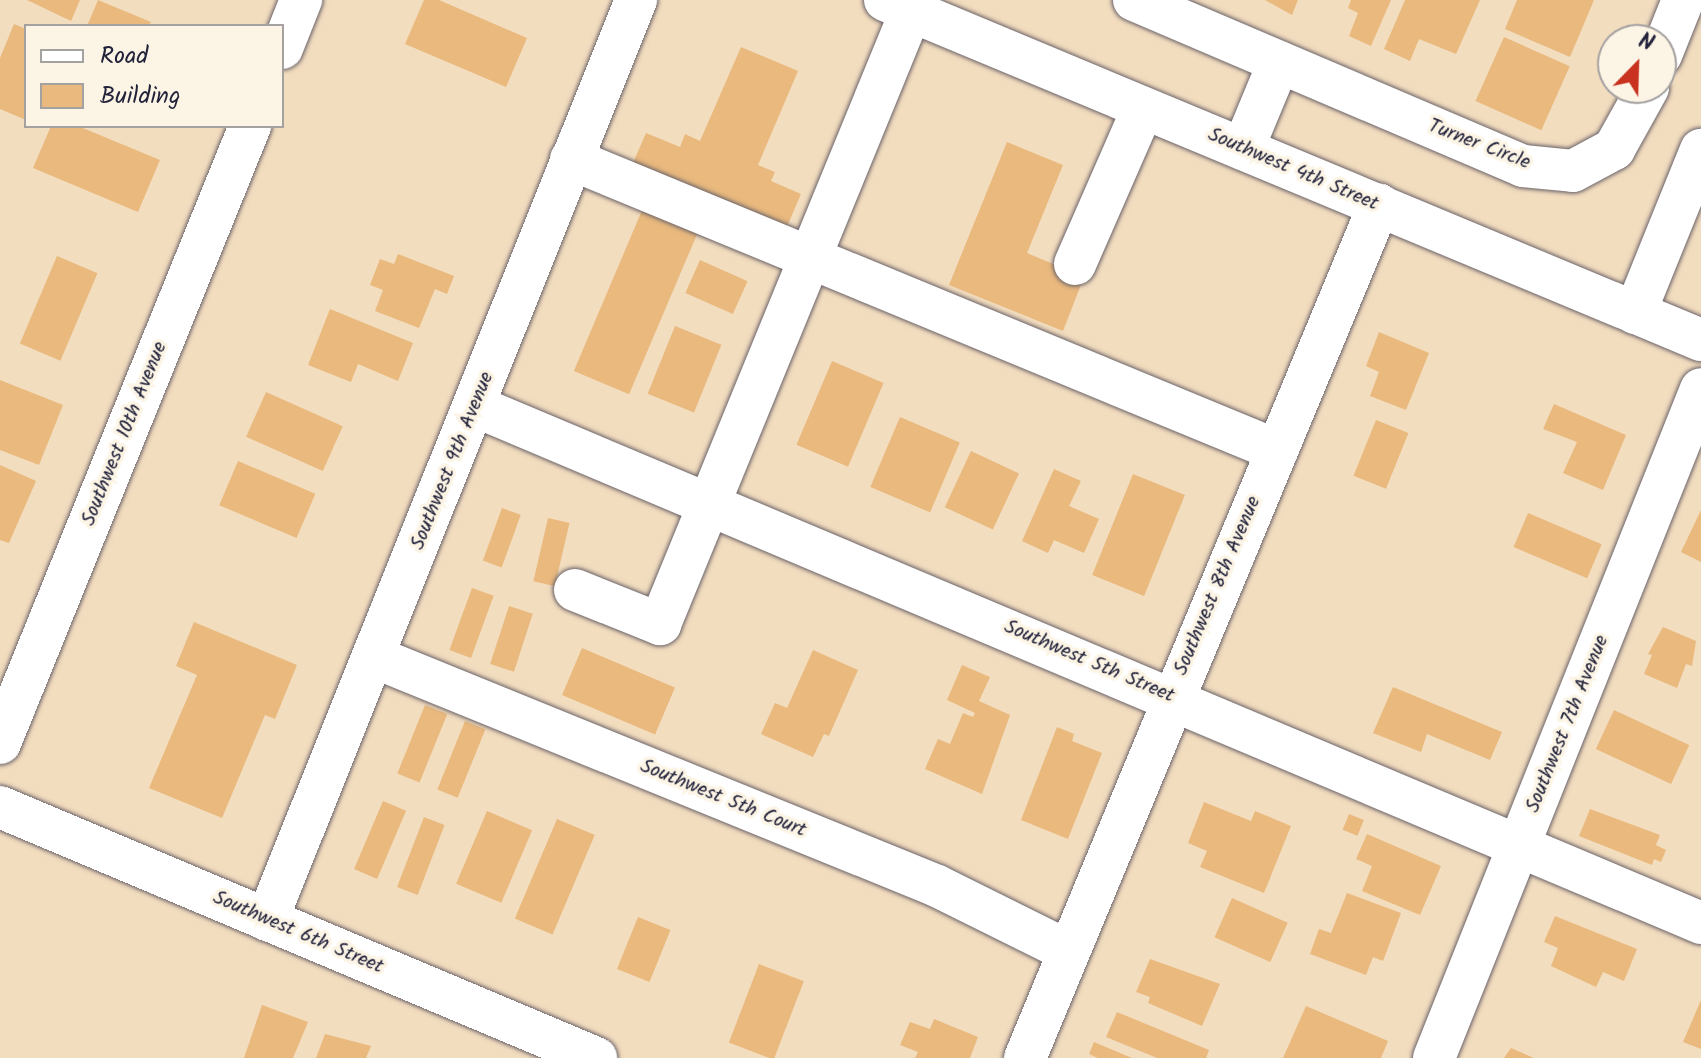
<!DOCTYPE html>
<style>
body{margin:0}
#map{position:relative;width:1701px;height:1058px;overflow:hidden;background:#f3ddbf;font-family:Kalam,sans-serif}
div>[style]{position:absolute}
.building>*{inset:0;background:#e9b97e;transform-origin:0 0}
.roads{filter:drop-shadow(0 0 2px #6b6369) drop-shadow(0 0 2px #6b6369)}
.minor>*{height:42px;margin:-21px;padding:0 21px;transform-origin:21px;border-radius:21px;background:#fff}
span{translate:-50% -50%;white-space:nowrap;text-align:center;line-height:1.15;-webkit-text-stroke:7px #fcf5e5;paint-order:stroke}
.street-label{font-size:20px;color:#22223b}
.legend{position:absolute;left:24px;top:24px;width:260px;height:104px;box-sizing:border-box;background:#fcf5e5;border:2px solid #a5a1a1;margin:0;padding:10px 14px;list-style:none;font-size:24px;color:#22223b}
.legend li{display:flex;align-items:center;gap:16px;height:40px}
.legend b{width:40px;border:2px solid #a5a1a1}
.north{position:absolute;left:1597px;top:24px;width:80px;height:80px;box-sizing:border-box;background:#fcf5e5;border:2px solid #a5a1a1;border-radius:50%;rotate:23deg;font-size:22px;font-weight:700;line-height:32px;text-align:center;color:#22223b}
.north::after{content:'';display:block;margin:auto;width:28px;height:36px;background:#c8321e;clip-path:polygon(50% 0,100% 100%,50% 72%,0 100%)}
</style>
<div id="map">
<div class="building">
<div style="clip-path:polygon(27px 0,80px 0,71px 21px)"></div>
<div style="clip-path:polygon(98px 0,151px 22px,149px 26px,87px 26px)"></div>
<div style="clip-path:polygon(424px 0,439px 0,527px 38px,506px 87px,405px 44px)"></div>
<div style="clip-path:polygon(1265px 0,1298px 0,1292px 15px)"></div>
<div style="clip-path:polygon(1351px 0,1391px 0,1371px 46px,1349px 36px,1358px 13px,1348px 8px)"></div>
<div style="clip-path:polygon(1405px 0,1480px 0,1456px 54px,1419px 39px,1410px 61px,1384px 49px)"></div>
<div style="clip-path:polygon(1517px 0,1594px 0,1570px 57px,1505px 29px)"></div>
<div style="clip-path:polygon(14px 24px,26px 29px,26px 120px,0 109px,0 58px)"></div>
<div style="left:1504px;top:37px;width:72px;height:70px;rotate:24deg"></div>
<div style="clip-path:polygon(741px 47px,798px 71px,758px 165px,775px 172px,771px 181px,801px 194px,786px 229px,633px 163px,646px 133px,680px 147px,685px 134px,700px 141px)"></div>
<div style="clip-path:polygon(51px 126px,78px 126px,160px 160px,138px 212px,33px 168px)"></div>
<div style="clip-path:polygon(1007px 142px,1063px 165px,1027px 253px,1084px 277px,1063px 331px,949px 285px)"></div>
<div style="left:643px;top:208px;width:60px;height:177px;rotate:23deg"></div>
<div style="clip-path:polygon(398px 254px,454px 276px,447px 294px,435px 289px,419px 328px,375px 311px,383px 290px,370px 285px,380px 259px,394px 264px)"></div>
<div style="left:57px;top:256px;width:44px;height:95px;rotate:23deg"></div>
<div style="left:700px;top:260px;width:52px;height:36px;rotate:24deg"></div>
<div style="clip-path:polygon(330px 309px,413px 343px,398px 381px,358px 364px,351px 382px,308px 365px)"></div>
<div style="left:675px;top:326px;width:50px;height:73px;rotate:22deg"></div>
<div style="clip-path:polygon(1379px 332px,1429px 353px,1406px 410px,1370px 396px,1379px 372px,1366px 366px)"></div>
<div style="left:832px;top:361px;width:56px;height:91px;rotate:23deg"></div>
<div style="clip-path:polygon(0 380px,63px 405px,39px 465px,0 450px)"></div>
<div style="left:266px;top:392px;width:84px;height:49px;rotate:24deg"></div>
<div style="clip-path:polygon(1554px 404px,1626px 435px,1603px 490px,1563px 473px,1577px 442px,1543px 429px)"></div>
<div style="left:900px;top:417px;width:65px;height:76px;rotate:23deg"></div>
<div style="left:1376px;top:420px;width:35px;height:60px;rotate:22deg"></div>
<div style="left:971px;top:451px;width:53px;height:62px;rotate:25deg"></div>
<div style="left:238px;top:461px;width:84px;height:48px;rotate:23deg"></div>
<div style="clip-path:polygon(0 465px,36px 481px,9px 543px,0 540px)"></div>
<div style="clip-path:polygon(1054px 469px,1081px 481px,1069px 506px,1099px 519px,1084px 553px,1054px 540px,1048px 553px,1022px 541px)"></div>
<div style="left:1133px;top:474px;width:56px;height:109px;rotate:22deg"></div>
<div style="left:502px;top:508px;width:20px;height:56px;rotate:20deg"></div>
<div style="clip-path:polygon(1701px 510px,1701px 562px,1681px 552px)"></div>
<div style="left:1528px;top:513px;width:80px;height:37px;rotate:23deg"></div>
<div style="left:548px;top:518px;width:22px;height:65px;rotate:13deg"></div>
<div style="left:472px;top:588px;width:23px;height:66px;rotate:20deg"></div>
<div style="left:509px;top:606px;width:25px;height:61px;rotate:18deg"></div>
<div style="clip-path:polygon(194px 622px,297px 665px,275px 719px,265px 715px,222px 818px,149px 788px,197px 675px,176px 666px)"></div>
<div style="clip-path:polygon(1663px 627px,1696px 641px,1692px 666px,1686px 664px,1677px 688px,1644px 674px,1652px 655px,1648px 654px)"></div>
<div style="left:582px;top:648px;width:101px;height:51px;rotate:23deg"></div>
<div style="clip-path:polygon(813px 650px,858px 670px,829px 736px,824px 734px,813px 757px,761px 734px,775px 703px,787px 708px)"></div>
<div style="clip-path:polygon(962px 665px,990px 677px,979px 701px,1010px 715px,982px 794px,925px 769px,938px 739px,950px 744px,963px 713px,973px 717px,975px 713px,947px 700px)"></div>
<div style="clip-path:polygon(1393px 687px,1502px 732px,1490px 760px,1427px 734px,1421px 752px,1373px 733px)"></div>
<div style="left:425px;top:705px;width:24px;height:74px;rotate:22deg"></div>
<div style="left:1614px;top:710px;width:83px;height:43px;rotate:25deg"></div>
<div style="left:465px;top:721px;width:22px;height:74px;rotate:22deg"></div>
<div style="clip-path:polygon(1057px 727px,1074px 734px,1072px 741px,1102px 753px,1068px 839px,1021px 820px)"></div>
<div style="left:383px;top:801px;width:25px;height:74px;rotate:23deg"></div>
<div style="clip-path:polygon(1204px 802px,1251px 821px,1255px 811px,1291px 826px,1264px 893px,1200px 867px,1207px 851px,1188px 843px)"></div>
<div style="clip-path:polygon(1590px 809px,1660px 835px,1656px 845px,1666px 850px,1661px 862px,1654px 859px,1652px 865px,1579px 836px)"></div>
<div style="left:487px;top:811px;width:49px;height:79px;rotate:23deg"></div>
<div style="left:1349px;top:814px;width:16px;height:17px;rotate:22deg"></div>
<div style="left:424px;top:817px;width:22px;height:75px;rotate:21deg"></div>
<div style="left:557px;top:819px;width:41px;height:108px;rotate:23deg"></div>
<div style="clip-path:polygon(1367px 834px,1441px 866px,1420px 915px,1362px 891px,1372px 866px,1356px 859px)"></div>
<div style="clip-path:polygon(1347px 893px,1401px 913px,1383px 961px,1373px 957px,1366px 975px,1310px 954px,1319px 929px,1331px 933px)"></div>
<div style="left:1232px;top:898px;width:61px;height:43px;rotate:24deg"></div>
<div style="clip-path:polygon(1555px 916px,1637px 949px,1624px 981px,1603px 972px,1596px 987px,1551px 966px,1558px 948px,1544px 942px)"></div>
<div style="left:638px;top:917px;width:35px;height:56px;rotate:22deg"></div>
<div style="clip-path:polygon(1150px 959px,1220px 984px,1202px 1026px,1148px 1003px,1150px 997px,1136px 992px)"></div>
<div style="left:759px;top:964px;width:48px;height:84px;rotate:21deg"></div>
<div style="clip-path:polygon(1701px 1000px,1701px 1049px,1683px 1042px)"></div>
<div style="clip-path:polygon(262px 1005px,308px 1022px,293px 1058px,244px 1058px)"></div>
<div style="clip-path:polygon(1306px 1006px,1388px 1041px,1381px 1058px,1283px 1058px)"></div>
<div style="clip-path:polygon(1117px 1012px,1209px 1050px,1206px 1058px,1157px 1058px,1106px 1037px)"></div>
<div style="clip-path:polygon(934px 1019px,978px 1037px,970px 1058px,915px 1058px,918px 1052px,900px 1045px,910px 1022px,930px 1029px)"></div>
<div style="clip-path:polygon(325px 1034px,371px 1046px,366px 1058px,316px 1058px)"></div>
<div style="clip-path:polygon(1094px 1042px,1132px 1058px,1098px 1058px,1089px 1054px)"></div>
<div style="clip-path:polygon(1511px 1048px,1534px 1058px,1504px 1058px)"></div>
</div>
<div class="roads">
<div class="minor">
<div style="left:885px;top:0;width:884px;rotate:22.62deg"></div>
<div style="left:1134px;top:0;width:423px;rotate:23.1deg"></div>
<div style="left:1523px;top:166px;width:50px;rotate:5.7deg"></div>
<div style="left:1573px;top:171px;width:47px;rotate:-28.2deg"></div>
<div style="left:1614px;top:149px;width:70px;rotate:-60.9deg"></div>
<div style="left:282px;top:48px;width:52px;rotate:-68.4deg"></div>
<div style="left:1661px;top:55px;width:59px;rotate:-68.2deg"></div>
<div style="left:1243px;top:149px;width:94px;rotate:-67.5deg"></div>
<div style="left:571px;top:159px;width:763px;rotate:22.43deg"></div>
<div style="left:1075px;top:264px;width:170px;rotate:-66.4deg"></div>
<div style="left:1635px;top:313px;width:176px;rotate:-68deg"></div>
<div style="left:475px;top:406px;width:1331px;rotate:22.86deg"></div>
<div style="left:575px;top:590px;width:92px;rotate:21.8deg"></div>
<div style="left:660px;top:624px;width:662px;rotate:-67.73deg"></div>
<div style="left:374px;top:657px;width:608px;rotate:22.13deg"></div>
<div style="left:937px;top:886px;width:146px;rotate:26.4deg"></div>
<div style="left:0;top:743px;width:666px;rotate:-67.94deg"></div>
<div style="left:0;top:807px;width:647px;rotate:22.84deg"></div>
<div style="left:267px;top:920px;width:991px;rotate:-68.14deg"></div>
<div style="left:1025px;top:1058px;width:924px;rotate:-67.46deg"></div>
<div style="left:1434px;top:1058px;width:720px;rotate:-68.24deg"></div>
</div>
</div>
<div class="street-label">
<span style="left:1479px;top:145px;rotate:21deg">Turner Circle</span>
<span style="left:1293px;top:170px;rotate:23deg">Southwest 4th Street</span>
<span style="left:125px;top:434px;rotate:-68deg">Southwest 10th Avenue</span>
<span style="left:453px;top:461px;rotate:-68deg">Southwest 9th Avenue</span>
<span style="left:1218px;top:586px;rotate:-67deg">Southwest 8th Avenue</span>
<span style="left:1089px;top:662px;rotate:23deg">Southwest 5th Street</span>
<span style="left:1568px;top:724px;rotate:-68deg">Southwest 7th Avenue</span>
<span style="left:723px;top:799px;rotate:22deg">Southwest 5th Court</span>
<span style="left:298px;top:933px;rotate:23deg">Southwest 6th Street</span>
</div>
<ul class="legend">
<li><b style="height:10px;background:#fff"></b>Road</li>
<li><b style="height:22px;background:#e9b97e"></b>Building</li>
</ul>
<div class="north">N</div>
</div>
